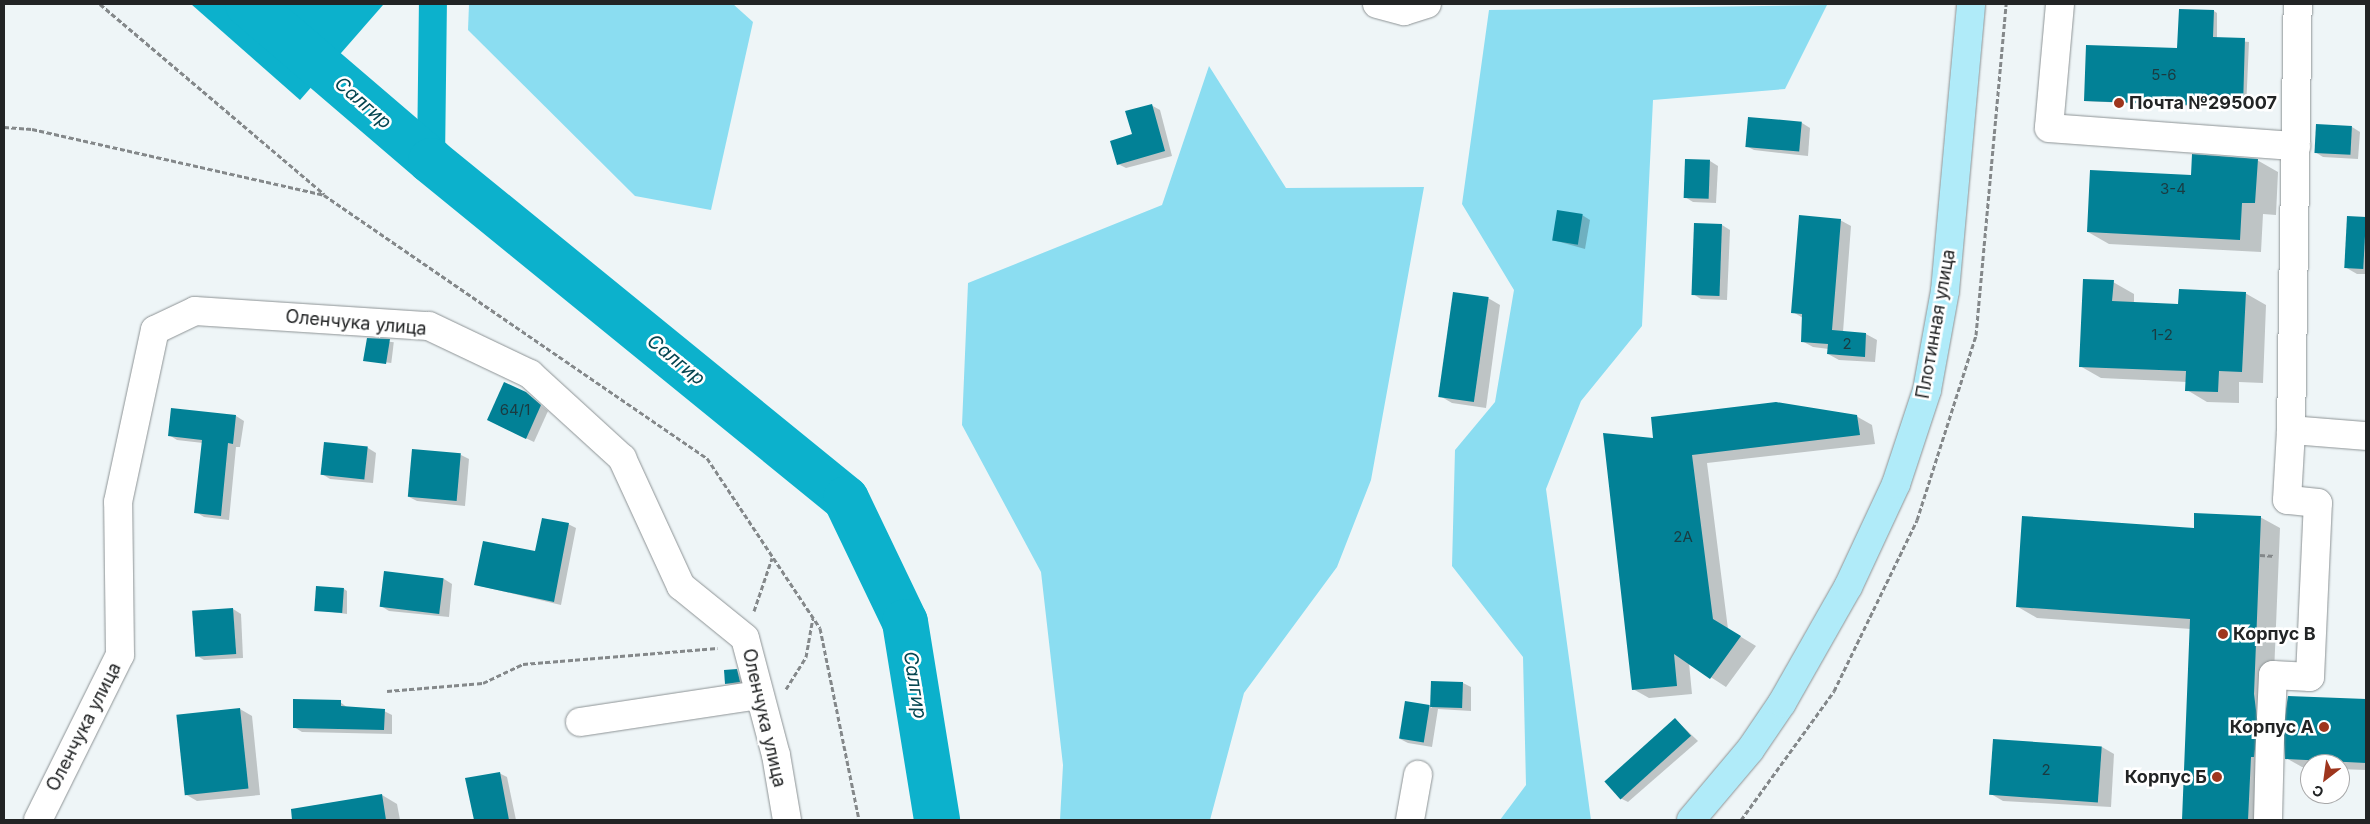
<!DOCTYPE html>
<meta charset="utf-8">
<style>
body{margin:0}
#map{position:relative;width:2370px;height:824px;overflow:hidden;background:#eef5f7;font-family:Inter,sans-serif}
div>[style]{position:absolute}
.green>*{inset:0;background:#8bddf1}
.water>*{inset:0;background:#0cb1cc}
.shadow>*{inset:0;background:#0003;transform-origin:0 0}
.canal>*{height:28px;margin:-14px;padding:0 14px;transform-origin:14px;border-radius:14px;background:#0cb1cc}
.river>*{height:46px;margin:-23px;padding:0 23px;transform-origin:23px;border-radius:23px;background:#0cb1cc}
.building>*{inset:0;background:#028196;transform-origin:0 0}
.path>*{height:3px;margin-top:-1.5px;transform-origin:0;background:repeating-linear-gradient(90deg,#84888a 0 5px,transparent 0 7.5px)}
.roads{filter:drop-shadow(0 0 1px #8d9395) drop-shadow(0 0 1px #8d9395)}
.minor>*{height:28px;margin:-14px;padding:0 14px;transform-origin:14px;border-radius:14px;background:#fff}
.major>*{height:28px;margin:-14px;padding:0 14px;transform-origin:14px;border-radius:14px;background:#b0ebf9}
.dots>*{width:14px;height:14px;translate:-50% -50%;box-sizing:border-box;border:2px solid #fff;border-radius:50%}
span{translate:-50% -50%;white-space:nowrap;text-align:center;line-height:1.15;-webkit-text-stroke:5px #fff;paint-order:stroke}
.number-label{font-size:15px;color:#1a3b41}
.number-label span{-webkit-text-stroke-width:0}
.poi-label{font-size:18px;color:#222425;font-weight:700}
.left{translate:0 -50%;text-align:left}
.right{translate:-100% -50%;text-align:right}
.street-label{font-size:18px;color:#222425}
.water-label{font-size:19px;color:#054550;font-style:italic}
.frame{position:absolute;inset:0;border:5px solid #222425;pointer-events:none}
.north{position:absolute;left:2300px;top:754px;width:50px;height:50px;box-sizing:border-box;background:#fff;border:1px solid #a7a7a8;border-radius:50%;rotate:210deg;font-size:14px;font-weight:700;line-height:20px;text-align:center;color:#222425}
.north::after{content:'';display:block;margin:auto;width:18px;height:22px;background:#9e351d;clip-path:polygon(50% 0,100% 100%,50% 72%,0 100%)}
</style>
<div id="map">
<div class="green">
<div style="clip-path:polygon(469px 4px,733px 4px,753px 22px,711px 210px,635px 196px,468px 30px)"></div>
<div style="clip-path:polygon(1827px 5px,1785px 89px,1653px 100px,1642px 326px,1581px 401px,1546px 489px,1591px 820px,1500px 820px,1526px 785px,1523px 657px,1452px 566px,1455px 450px,1495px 402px,1514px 290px,1462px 204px,1489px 10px)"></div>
<div style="clip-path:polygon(1209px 66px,1286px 188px,1424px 187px,1371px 480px,1337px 567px,1244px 693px,1210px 820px,1060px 820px,1063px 765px,1041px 572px,962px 425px,968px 283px,1162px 205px)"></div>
</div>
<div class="water">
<div style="clip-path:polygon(191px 4px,382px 4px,383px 5px,300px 100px)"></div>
</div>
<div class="shadow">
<div style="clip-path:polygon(2214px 11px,2217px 13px,2217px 39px,2249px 42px,2246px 109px,2085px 101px,2179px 49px)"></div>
<div style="clip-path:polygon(1151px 105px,1160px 110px,1172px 156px,1126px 168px,1118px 164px)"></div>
<div style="clip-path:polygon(1749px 118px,1802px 123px,1810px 128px,1808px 156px,1754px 150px,1746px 146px)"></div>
<div style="clip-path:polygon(2352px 127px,2360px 132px,2358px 159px,2323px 157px,2315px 152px)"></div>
<div style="clip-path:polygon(2257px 160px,2278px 172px,2276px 215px,2263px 214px,2261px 252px,2109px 244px,2088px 232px,2192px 177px)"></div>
<div style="clip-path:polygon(1710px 161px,1718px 166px,1716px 203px,1693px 202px,1685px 197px)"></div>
<div style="clip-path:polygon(1582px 215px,1590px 220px,1585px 249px,1553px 240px)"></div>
<div style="clip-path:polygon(2348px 217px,2366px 218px,2366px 274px,2357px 274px,2345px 267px)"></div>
<div style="clip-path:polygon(1840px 220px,1851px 226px,1843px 332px,1866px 334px,1877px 340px,1875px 362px,1839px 360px,1828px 354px,1829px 349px,1813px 347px,1802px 341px,1803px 318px,1793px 312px)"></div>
<div style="clip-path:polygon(1722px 225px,1730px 230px,1727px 300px,1701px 299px,1693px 294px)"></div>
<div style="clip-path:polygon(2113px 282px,2134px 294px,2134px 303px,2179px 305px,2245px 293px,2266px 305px,2263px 383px,2239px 382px,2239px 403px,2207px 402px,2187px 390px,2187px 382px,2101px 378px,2080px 366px)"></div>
<div style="clip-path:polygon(1488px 298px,1500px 305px,1486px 408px,1452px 403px,1440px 396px)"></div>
<div style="left:368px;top:339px;width:26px;height:21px;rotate:7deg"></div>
<div style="clip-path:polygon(526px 393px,548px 411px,534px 442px,496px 424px)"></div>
<div style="clip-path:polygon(236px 416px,244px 421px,240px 447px,236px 447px,229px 520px,204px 517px,196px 512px,203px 443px,177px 440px,169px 435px)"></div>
<div style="clip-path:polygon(1856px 416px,1872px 425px,1875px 444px,1707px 463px,1728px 629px,1756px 646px,1726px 687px,1689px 663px,1692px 694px,1649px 698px,1633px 689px,1654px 439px)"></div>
<div style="clip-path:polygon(325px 443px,368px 448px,376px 453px,373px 483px,330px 479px,322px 474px)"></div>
<div style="clip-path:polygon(461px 455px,469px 459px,465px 506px,417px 501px,409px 497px)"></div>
<div style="clip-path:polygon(2260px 517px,2280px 528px,2268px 820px,2183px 820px,2191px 629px,2037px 618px,2018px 607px,2195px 529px)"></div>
<div style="clip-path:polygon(568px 524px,576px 528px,561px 605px,476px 585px,536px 553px)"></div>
<div style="clip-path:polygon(385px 573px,444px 579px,452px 584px,449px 617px,389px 611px,381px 606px)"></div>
<div style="clip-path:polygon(344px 589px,347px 591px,347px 614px,317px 610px)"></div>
<div style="clip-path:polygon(233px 609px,241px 614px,243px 658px,204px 660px,196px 655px)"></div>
<div style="clip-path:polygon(737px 670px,743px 684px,726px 684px)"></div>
<div style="clip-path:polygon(1432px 683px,1463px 683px,1471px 687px,1471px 711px,1438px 709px,1432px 747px,1408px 743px,1400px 739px,1429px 706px,1432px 708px)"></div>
<div style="clip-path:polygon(2289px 697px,2366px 700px,2366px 770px,2340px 769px,2340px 764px,2310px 764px,2310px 768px,2302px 767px,2286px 758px)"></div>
<div style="clip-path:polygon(340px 702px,348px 708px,384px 711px,392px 715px,392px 734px,302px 732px,294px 727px)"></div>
<div style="clip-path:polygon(240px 709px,252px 716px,260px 795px,197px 801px,185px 794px)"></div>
<div style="clip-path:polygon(1675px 719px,1698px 741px,1628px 802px,1620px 798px)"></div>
<div style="clip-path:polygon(2102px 747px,2114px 754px,2111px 807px,2003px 801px,1991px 794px)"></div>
<div style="clip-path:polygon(499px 773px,507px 777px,516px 820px,475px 820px,467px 779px)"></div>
<div style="clip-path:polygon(382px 795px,397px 804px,400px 820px,315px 820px,312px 806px)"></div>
</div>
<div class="canal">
<div style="left:431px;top:161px;width:157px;rotate:-89.3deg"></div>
</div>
<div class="river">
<div style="left:248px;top:4px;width:241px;rotate:40.6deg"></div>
<div style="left:431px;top:161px;width:535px;rotate:39.16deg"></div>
<div style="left:846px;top:499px;width:136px;rotate:64.4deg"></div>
<div style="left:905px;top:622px;width:201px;rotate:80.8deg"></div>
</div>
<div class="building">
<div style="clip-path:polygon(2179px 9px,2214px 10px,2213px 37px,2245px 38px,2243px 107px,2084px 101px,2086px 45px,2177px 48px)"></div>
<div style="clip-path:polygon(1152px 104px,1165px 151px,1117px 165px,1110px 141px,1132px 134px,1125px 111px)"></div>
<div style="left:1748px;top:117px;width:54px;height:30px;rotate:5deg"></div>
<div style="left:2316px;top:124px;width:36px;height:29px;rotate:3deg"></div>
<div style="clip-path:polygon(2192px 154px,2258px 159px,2255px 203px,2242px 203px,2240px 240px,2087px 232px,2090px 170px,2191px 175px)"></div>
<div style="left:1685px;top:159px;width:25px;height:39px;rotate:2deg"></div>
<div style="left:1557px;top:210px;width:26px;height:31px;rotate:9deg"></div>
<div style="clip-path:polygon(1799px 215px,1841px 219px,1832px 330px,1866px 333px,1865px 357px,1827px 354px,1828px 344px,1801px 342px,1802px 314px,1791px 313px)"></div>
<div style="left:2347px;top:216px;width:19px;height:52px;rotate:3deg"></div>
<div style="left:1694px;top:223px;width:28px;height:72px;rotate:2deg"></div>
<div style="clip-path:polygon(2083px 279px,2114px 280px,2112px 301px,2178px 304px,2179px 289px,2246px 292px,2242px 372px,2219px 371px,2218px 392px,2185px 391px,2186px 371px,2079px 367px)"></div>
<div style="left:1453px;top:292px;width:36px;height:106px;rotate:8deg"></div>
<div style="clip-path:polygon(367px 338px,390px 339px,386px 364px,363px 361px)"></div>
<div style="clip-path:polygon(504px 382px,526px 392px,541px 405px,526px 439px,487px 420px)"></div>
<div style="clip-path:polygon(1776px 402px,1857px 415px,1860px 435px,1692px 455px,1713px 619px,1741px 636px,1710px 679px,1674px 654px,1677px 686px,1632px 690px,1603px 433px,1653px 438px,1651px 417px)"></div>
<div style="clip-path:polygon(171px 408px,236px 415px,233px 444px,228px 443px,221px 516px,194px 513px,202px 440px,168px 436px)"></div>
<div style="left:324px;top:442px;width:44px;height:33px;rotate:6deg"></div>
<div style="left:412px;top:449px;width:49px;height:48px;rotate:5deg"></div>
<div style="clip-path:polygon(2194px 513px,2261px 516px,2254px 694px,2258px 726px,2254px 757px,2251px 757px,2248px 820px,2182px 820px,2190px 619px,2016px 607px,2022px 516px,2194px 528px)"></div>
<div style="clip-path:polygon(542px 518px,569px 523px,554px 602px,474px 585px,483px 541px,535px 551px)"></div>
<div style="left:384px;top:571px;width:60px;height:36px;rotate:7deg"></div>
<div style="left:316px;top:586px;width:28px;height:25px;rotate:4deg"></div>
<div style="left:233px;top:608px;width:46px;height:41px;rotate:86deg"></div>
<div style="clip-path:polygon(737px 669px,740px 682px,725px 684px,724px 670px)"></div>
<div style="left:1431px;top:681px;width:32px;height:26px;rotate:2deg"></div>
<div style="clip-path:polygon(2288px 696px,2366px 699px,2366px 763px,2285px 759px,2283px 728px)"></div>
<div style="clip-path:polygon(293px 699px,341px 700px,341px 706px,385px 709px,384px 730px,293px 728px)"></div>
<div style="left:1405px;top:701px;width:25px;height:38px;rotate:9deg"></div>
<div style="left:240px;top:708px;width:81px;height:64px;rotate:84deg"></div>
<div style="left:1675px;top:718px;width:24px;height:95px;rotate:48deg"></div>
<div style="left:1993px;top:739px;width:109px;height:56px;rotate:4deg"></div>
<div style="clip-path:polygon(500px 772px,509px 820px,474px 820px,465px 778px)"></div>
<div style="clip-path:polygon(382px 794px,386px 820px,292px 820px,291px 809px)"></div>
</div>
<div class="path">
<div style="left:100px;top:4px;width:294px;rotate:40.3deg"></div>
<div style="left:4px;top:127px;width:28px;rotate:4deg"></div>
<div style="left:32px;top:129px;width:299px;rotate:12.7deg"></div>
<div style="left:324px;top:195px;width:465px;rotate:34.5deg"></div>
<div style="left:707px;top:458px;width:204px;rotate:56.4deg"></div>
<div style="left:820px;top:628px;width:196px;rotate:78.5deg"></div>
<div style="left:2260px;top:555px;width:15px;rotate:4deg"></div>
<div style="left:754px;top:611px;width:56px;rotate:-71.2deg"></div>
<div style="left:786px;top:689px;width:38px;rotate:-58deg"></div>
<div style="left:806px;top:657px;width:39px;rotate:-80deg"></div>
<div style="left:387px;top:691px;width:96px;rotate:-4.8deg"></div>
<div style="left:483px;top:683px;width:44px;rotate:-25.4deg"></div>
<div style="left:523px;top:664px;width:195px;rotate:-4.7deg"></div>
<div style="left:1741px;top:820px;width:159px;rotate:-54.2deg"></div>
<div style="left:1834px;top:691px;width:190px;rotate:-64.1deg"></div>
<div style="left:1917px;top:520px;width:194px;rotate:-72.3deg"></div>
<div style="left:1976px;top:335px;width:332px;rotate:-84.8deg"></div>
</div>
<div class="roads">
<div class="minor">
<div style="left:1377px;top:4px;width:28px;rotate:15deg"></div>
<div style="left:1404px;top:11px;width:24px;rotate:-17deg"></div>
<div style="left:2060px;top:4px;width:124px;rotate:95.1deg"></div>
<div style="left:2049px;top:128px;width:248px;rotate:4.2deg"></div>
<div style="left:2291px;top:430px;width:75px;rotate:4.6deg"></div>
<div style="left:2271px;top:718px;width:43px;rotate:-87.3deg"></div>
<div style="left:2273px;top:675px;width:37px;rotate:3deg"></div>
<div style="left:2310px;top:677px;width:174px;rotate:-87.4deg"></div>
<div style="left:2318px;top:503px;width:31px;rotate:-174deg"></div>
<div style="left:2287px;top:500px;width:70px;rotate:-86.7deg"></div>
<div style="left:2291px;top:430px;width:426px;rotate:-89.1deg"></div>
<div style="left:580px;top:722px;width:181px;rotate:-8.6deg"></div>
<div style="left:38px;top:820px;width:184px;rotate:-63.6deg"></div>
<div style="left:120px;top:655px;width:153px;rotate:-90.7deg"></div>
<div style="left:118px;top:502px;width:176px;rotate:-77.9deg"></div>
<div style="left:155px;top:330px;width:44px;rotate:-25.4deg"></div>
<div style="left:195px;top:311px;width:234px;rotate:3.7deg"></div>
<div style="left:429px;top:326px;width:112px;rotate:25.4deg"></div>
<div style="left:530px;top:374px;width:125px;rotate:42.4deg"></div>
<div style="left:622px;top:458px;width:141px;rotate:65.3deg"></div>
<div style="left:681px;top:586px;width:82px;rotate:39.1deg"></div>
<div style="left:745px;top:638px;width:121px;rotate:75.2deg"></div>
<div style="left:776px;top:755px;width:66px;rotate:80.4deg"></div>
<div style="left:1410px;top:820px;width:46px;rotate:-79.9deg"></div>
<div style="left:2268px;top:820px;width:84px;rotate:-88.6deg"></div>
</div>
<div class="major">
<div style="left:1691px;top:820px;width:92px;rotate:-49.9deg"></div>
<div style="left:1750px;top:750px;width:57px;rotate:-55.8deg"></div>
<div style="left:1782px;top:703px;width:133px;rotate:-60.4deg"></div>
<div style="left:1848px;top:587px;width:114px;rotate:-65deg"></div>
<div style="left:1896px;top:484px;width:99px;rotate:-71.7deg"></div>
<div style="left:1927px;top:390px;width:101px;rotate:-79.7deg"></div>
<div style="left:1945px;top:291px;width:288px;rotate:-84.8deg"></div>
</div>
</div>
<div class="dots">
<div style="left:2119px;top:103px;background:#9e351d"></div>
<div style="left:2223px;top:634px;background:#9e351d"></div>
<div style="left:2324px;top:727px;background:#9e351d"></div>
<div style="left:2217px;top:777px;background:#9e351d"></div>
</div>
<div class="number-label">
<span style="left:2164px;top:75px">5-6</span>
<span style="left:2173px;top:189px">3-4</span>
<span style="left:2162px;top:335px">1-2</span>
<span style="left:1847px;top:344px">2</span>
<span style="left:515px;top:410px">64/1</span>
<span style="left:1683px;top:537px">2А</span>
<span style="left:2046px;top:770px">2</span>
</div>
<div class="poi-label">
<span class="left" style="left:2129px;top:103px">Почта №295007</span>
<span class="left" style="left:2233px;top:634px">Корпус В</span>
<span class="right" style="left:2314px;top:727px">Корпус А</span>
<span class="right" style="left:2207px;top:777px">Корпус Б</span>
</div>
<div class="street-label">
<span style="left:356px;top:323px;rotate:5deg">Оленчука улица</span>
<span style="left:1936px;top:324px;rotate:-80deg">Плотинная улица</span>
<span style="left:764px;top:718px;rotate:77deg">Оленчука улица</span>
<span style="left:84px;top:727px;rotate:-63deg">Оленчука улица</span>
</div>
<div class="water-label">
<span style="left:363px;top:103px;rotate:41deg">Салгир</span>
<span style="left:676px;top:360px;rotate:39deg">Салгир</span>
<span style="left:915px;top:685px;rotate:81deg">Салгир</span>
</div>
<div class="frame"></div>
<div class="north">С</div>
</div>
